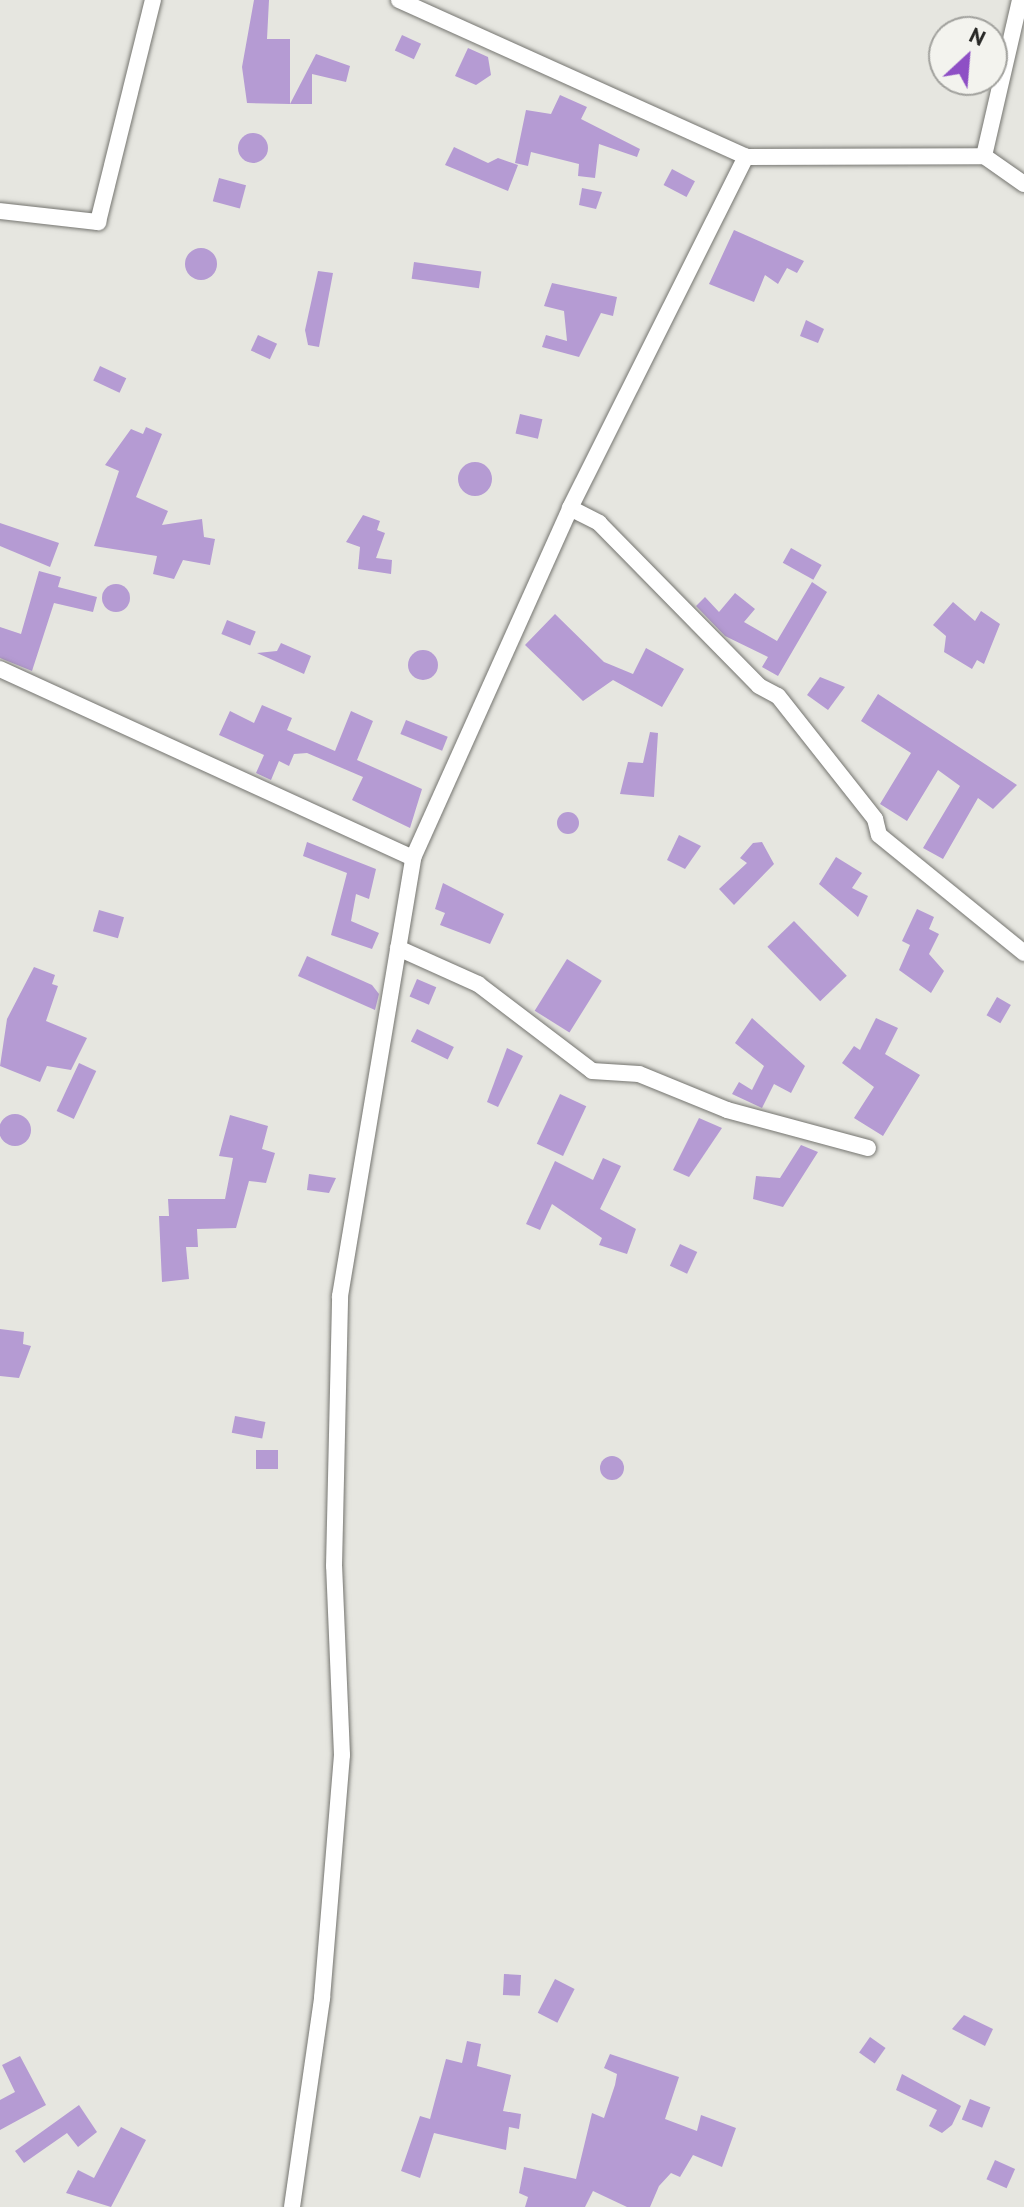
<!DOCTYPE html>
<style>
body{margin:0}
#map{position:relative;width:1024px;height:2207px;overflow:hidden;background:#e6e6e0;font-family:"PT Sans",sans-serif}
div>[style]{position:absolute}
.building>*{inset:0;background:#b59bd3;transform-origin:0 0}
.round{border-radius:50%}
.roads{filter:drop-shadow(0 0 2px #757570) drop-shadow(0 0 2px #757570)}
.street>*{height:16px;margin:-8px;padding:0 8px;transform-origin:8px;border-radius:8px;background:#fff}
span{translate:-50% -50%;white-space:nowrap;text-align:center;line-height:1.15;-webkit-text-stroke:7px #f3f3ee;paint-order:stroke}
.north{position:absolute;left:928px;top:16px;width:80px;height:80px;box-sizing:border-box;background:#f3f3ee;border:2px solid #a1a19d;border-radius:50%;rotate:26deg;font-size:22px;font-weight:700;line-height:32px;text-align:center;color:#262624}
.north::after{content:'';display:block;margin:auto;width:28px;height:36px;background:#8e4fc5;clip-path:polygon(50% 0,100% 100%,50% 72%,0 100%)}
</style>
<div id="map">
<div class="building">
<div style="clip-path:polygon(254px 0,269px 0,267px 39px,290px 39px,290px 104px,247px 103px,242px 67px)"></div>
<div style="left:402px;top:35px;width:21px;height:17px;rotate:25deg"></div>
<div style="clip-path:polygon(468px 48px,488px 57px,491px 75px,476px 85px,455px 76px)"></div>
<div style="clip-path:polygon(316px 54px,350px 66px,346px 82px,312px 74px,312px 104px,290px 104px)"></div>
<div style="clip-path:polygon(560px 95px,587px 107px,581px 119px,640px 149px,637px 157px,599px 144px,595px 178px,578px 176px,579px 164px,531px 152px,528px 166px,515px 163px,526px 110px,551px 114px)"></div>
<div class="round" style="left:238px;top:133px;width:30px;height:30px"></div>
<div style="clip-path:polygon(454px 147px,488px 163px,498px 158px,518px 165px,508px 191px,445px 165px)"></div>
<div style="left:672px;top:169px;width:26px;height:18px;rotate:28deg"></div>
<div style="left:219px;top:178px;width:28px;height:24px;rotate:15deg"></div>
<div style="clip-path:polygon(582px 188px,602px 192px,596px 209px,579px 205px)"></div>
<div style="clip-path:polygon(734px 230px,804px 261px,797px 273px,787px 268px,778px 284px,765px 275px,754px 302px,709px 284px)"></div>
<div class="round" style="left:185px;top:248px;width:32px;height:32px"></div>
<div style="left:414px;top:262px;width:68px;height:17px;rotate:8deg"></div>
<div style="clip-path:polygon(318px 271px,333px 273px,319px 347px,308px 345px,305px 330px)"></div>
<div style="clip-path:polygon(552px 283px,617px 297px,613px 316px,601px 313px,579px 357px,542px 347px,546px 335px,567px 341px,564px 311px,544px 306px)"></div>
<div style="clip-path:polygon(806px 320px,824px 329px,818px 343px,800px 336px)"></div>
<div style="left:258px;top:335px;width:21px;height:17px;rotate:25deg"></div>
<div style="left:100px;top:366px;width:29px;height:16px;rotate:25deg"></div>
<div style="left:520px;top:414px;width:23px;height:20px;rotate:13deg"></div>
<div style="clip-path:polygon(146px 427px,162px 434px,136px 497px,168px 511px,162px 525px,202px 519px,204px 537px,215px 539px,210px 565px,183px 560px,174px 579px,153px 574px,157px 556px,94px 546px,119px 471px,105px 465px,131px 429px,143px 434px)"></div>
<div class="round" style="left:458px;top:462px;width:34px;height:34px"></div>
<div style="clip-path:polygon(363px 515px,380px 521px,377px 530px,385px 533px,376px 558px,392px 560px,391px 574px,358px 569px,360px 547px,346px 542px)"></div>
<div style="clip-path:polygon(0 523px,59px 543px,50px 567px,0 546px)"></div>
<div style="left:791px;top:548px;width:35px;height:17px;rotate:29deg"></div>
<div style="clip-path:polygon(39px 571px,61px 577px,58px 587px,97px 597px,93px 612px,54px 603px,32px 671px,0 658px,0 627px,21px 634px)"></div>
<div style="clip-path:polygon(812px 582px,827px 592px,778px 676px,762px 667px,768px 657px,725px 636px,696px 606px,705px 597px,719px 612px,735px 593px,755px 609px,744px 622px,777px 641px)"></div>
<div class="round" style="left:102px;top:584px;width:28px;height:28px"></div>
<div style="clip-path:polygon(953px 602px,975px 621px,981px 611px,1000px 624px,984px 664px,977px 660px,972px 669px,944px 652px,946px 636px,933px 625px)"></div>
<div style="clip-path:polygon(555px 614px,604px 662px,633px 674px,646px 648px,684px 669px,662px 707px,613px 680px,583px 701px,525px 645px)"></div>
<div style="left:227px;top:620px;width:31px;height:15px;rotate:22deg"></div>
<div style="clip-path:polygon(281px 643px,311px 656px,304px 674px,257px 653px,277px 651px)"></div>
<div class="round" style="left:408px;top:650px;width:30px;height:30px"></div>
<div style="clip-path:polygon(820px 677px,845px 687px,828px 710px,807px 695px)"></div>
<div style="clip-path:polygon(878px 694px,1017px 785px,993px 809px,978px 798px,943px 859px,923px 848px,960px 786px,938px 770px,907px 821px,880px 804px,911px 753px,861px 721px)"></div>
<div style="clip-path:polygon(262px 705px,292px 718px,287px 730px,335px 751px,351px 711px,373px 721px,357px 760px,422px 789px,410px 828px,352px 800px,363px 777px,307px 753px,294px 754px,289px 766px,279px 761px,271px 780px,256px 773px,264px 755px,219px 735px,230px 711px,254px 723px)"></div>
<div style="left:406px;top:720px;width:45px;height:15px;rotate:22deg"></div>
<div style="clip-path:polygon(650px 732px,658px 733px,654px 797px,620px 794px,628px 762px,643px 763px)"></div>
<div class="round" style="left:557px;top:812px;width:22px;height:22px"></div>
<div style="clip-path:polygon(679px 835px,701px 846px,685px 869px,667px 860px)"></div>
<div style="clip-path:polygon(307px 842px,376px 869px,369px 899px,356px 894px,351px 921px,379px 933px,372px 949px,331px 935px,347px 873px,303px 856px)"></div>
<div style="clip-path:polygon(762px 842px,774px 864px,734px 905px,719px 889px,747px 863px,740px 858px,753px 843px)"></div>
<div style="clip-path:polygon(836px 857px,862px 873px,852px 888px,868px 896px,858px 917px,819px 884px)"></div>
<div style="clip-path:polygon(443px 883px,504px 914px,490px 944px,440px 925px,445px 913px,435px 909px)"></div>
<div style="clip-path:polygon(917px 909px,934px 917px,929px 929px,939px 934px,929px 954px,944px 971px,931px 993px,899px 970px,910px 945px,902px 941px)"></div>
<div style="left:99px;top:910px;width:26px;height:22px;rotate:16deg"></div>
<div style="left:794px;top:921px;width:76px;height:37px;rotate:46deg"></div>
<div style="clip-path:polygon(307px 956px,372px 985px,379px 994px,375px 1010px,298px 976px)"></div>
<div style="left:567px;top:959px;width:41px;height:61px;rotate:32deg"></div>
<div style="clip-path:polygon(34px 967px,55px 975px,52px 984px,58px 986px,46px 1021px,87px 1038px,71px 1070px,47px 1066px,40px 1082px,0 1066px,7px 1019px)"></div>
<div style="left:417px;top:979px;width:21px;height:19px;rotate:23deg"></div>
<div style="left:997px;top:997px;width:16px;height:21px;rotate:30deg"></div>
<div style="clip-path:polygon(752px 1018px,805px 1066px,791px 1093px,774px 1084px,762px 1108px,732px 1094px,739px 1082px,752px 1090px,764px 1066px,735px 1043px)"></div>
<div style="clip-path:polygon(876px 1018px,898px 1028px,885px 1054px,920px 1075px,883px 1136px,854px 1118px,874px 1087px,842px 1063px,854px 1046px,860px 1050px)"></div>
<div style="left:417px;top:1029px;width:41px;height:14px;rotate:26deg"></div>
<div style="clip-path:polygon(507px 1048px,523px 1056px,498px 1107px,487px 1102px)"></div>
<div style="left:79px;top:1063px;width:19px;height:53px;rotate:25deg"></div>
<div style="left:560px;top:1094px;width:29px;height:55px;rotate:25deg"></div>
<div class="round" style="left:-1px;top:1114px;width:32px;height:32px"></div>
<div style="clip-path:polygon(230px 1115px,268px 1126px,262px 1149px,275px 1153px,266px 1183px,249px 1181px,236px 1228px,197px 1229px,198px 1247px,186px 1247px,189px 1279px,162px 1282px,159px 1216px,169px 1216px,168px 1199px,225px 1199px,233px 1158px,219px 1156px)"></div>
<div style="clip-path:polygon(699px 1118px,722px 1128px,689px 1177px,673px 1170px)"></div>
<div style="clip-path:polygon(801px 1145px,818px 1152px,783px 1207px,753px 1199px,756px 1176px,780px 1178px)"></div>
<div style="clip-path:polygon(603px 1158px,621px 1166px,600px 1209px,636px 1229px,627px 1254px,599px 1245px,602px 1238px,552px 1204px,540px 1230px,526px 1224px,555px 1161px,593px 1180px)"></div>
<div style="clip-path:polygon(309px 1174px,336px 1178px,329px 1193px,307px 1190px)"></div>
<div style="left:680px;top:1244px;width:19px;height:24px;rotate:25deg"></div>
<div style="clip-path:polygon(0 1329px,24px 1332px,23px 1344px,31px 1346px,19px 1378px,0 1376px)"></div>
<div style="left:235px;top:1416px;width:31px;height:17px;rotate:11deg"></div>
<div style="left:256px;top:1450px;width:22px;height:19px"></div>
<div class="round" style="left:600px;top:1456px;width:24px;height:24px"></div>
<div style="left:504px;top:1974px;width:17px;height:21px;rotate:3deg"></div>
<div style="left:555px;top:1979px;width:22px;height:38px;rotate:27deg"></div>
<div style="clip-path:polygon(964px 2015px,993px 2029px,985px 2046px,952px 2029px)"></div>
<div style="left:870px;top:2037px;width:19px;height:19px;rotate:35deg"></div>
<div style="clip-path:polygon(467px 2041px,481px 2044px,477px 2066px,511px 2075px,503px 2111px,521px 2114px,519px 2129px,509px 2127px,506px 2150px,434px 2133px,420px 2178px,401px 2171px,420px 2116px,430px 2119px,446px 2059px,462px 2063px)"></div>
<div style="clip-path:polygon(610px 2054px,679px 2077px,665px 2119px,697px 2131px,701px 2115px,736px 2128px,722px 2167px,693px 2155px,680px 2177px,671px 2173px,659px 2186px,650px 2207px,627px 2207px,593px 2191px,585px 2207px,525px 2207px,528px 2197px,519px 2193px,524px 2167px,576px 2179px,592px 2113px,604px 2118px,615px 2085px,617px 2074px,604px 2068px)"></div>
<div style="clip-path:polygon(20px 2056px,46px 2105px,0 2130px,0 2100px,15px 2092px,2px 2065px)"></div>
<div style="clip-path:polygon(902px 2074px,961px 2106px,952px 2125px,942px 2133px,929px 2126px,937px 2110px,896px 2090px)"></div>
<div style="left:970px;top:2099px;width:22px;height:22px;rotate:22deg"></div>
<div style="clip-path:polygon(79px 2105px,97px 2132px,78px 2147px,67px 2133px,24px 2163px,15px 2151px)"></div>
<div style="clip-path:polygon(121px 2127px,146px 2140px,111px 2207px,66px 2193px,78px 2170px,94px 2178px)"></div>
<div style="left:995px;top:2160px;width:22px;height:21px;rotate:24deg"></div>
</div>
<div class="roads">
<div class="street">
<div style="left:399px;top:0;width:381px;rotate:24.3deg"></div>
<div style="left:984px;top:156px;width:160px;rotate:-77deg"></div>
<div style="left:0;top:211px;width:99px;rotate:6.4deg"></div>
<div style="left:98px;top:222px;width:229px;rotate:-76.1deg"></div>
<div style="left:570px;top:508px;width:33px;rotate:27deg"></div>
<div style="left:599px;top:523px;width:228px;rotate:45.5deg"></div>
<div style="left:759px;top:686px;width:21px;rotate:28deg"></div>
<div style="left:778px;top:696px;width:157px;rotate:51.7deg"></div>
<div style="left:875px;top:819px;width:16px;rotate:76deg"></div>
<div style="left:879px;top:835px;width:187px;rotate:39.1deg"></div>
<div style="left:0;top:669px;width:454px;rotate:24.6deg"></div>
<div style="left:398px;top:948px;width:88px;rotate:24.2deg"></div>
<div style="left:478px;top:984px;width:143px;rotate:37.3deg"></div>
<div style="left:592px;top:1071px;width:47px;rotate:3.7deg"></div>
<div style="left:639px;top:1074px;width:95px;rotate:22.2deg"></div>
<div style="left:727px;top:1110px;width:146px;rotate:15.1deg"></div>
<div style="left:292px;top:2207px;width:211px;rotate:-81.8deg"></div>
<div style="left:322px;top:1998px;width:244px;rotate:-85.3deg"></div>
<div style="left:342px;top:1755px;width:189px;rotate:-92.4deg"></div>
<div style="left:334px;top:1566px;width:270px;rotate:-88.7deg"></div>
<div style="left:340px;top:1296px;width:444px;rotate:-80.5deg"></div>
<div style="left:413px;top:858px;width:384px;rotate:-65.8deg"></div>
<div style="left:570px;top:508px;width:393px;rotate:-63.4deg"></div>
<div style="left:746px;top:157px;width:238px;rotate:-0.2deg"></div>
<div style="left:984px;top:156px;width:49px;rotate:35deg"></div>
</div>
</div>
<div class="north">N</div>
</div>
